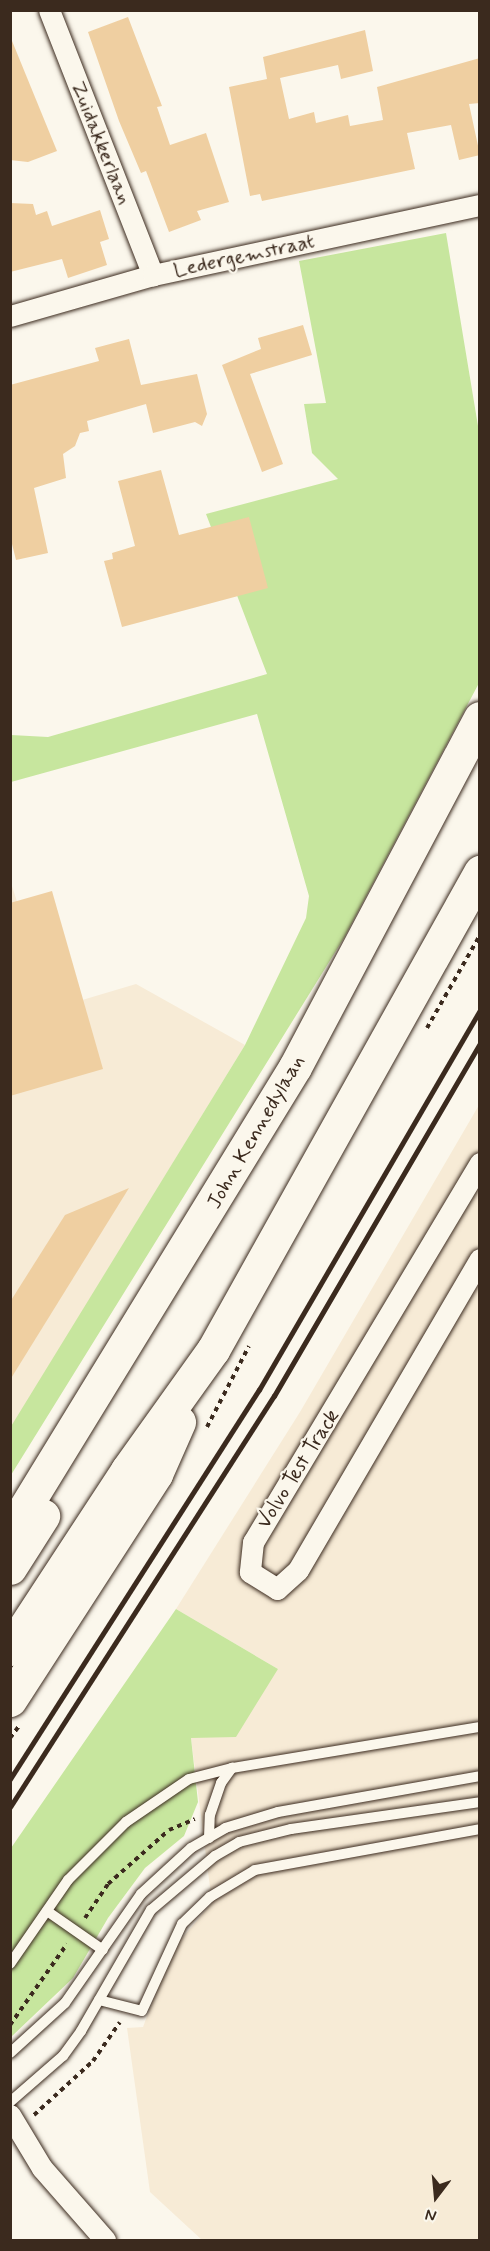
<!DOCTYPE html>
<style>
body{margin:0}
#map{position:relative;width:490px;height:2251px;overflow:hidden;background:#fbf7ec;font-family:Mynerve,sans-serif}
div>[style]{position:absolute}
.built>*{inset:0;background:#f7ebd6}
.green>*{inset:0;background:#c7e69e}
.building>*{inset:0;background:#efcfa1}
.path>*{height:4px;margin-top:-2px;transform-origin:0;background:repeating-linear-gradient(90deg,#3b2a1e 0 4.5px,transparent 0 9px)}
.roads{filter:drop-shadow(0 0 2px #3b2a1e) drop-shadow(0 0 2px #3b2a1e)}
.lane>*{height:10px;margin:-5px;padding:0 5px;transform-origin:5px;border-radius:5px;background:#fbf7ec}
.street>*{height:21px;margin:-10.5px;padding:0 10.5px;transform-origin:10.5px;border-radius:10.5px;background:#fbf7ec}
.highway>*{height:33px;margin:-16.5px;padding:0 16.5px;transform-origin:16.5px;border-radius:16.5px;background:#fbf7ec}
.rail>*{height:4.5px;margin:-2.25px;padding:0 2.25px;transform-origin:2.25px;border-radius:2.25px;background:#3b2a1e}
span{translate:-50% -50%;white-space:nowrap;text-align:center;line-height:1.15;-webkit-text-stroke:4.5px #fbf7ec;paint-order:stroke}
.street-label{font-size:21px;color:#3b2a1e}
.frame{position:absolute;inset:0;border:12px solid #3b2a1e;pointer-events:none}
.north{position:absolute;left:406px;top:2167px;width:60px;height:60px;-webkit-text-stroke:4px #fbf7ec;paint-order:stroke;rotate:196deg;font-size:16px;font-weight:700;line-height:24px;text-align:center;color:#3b2a1e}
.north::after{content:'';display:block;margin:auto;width:21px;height:27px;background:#3b2a1e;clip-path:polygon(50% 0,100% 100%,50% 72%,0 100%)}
</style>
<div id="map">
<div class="built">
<div style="clip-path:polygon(10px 880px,52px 1009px,136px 984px,245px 1045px,11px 1428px)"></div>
<div style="clip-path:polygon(479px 1105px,479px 2240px,202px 2240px,150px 2192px,127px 2028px,143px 2027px,172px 1950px,212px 1903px,191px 1738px,278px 1669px,176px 1609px,300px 1412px)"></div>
</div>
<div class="green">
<div style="clip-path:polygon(446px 233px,479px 432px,479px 683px,344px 938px,11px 1475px,10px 1428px,245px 1045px,306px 918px,309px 896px,257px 714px,11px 782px,11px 735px,48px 737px,267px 674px,206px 514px,338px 479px,312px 453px,304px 404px,326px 403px,299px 261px)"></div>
<div style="clip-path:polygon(176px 1609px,278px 1669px,236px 1737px,191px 1738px,198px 1802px,184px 1836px,145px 1868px,108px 1918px,73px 1978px,11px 2037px,11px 1848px)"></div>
</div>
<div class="building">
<div style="clip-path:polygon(128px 17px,162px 106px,157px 107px,170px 145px,206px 133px,229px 202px,197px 211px,201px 220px,169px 232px,146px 171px,141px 173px,119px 121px,88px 32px)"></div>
<div style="clip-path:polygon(365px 30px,373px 71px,341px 79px,338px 65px,280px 78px,289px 119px,314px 112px,316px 123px,348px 115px,350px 126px,383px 120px,377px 87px,480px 58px,480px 103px,469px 104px,480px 155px,459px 160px,451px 125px,407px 133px,415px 169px,262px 201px,260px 194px,250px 196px,229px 87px,267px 79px,263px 57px)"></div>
<div style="clip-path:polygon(10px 36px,57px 151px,28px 162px,10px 160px)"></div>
<div style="clip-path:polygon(10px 203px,33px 204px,36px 215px,47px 211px,52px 226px,100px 210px,109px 239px,100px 242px,107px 265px,68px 278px,62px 259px,10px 272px)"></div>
<div style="clip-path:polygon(303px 325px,312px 355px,250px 374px,283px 464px,262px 472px,222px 365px,261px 349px,258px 338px)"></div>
<div style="clip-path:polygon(129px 339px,141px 385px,197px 374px,207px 414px,202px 426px,195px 422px,153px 433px,146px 404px,87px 421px,89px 431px,80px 433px,75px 446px,63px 454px,66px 478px,34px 488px,48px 553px,16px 560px,10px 536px,10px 385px,99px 361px,95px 348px)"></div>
<div style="clip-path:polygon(161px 470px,179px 535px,249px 517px,268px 588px,122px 627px,104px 561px,113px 559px,112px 553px,135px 546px,118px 481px)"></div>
<div style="clip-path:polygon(52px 891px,103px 1069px,10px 1096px,10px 903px)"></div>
<div style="clip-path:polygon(129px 1188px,10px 1380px,10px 1302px,65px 1215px)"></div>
</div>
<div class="path">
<div style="left:427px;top:1028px;width:107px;rotate:-60.3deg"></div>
<div style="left:207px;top:1427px;width:91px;rotate:-62.6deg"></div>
<div style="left:10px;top:1738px;width:15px;rotate:-53deg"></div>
<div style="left:85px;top:1918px;width:41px;rotate:-55.9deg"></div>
<div style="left:108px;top:1884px;width:81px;rotate:-41.5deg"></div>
<div style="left:169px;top:1830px;width:28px;rotate:-23deg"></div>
<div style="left:10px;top:2025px;width:99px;rotate:-54.9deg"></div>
<div style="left:34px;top:2115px;width:80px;rotate:-42.5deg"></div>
<div style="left:93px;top:2061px;width:47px;rotate:-55.3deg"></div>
</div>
<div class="roads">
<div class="lane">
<div style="left:209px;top:1838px;width:23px;rotate:-88deg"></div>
<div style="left:210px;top:1815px;width:34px;rotate:-71deg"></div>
<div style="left:221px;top:1783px;width:19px;rotate:-54deg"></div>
<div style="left:232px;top:1768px;width:251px;rotate:-9.4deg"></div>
<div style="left:47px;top:1911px;width:68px;rotate:34.9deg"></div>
<div style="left:10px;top:1964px;width:102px;rotate:-55.4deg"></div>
<div style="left:68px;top:1880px;width:82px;rotate:-45deg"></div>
<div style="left:126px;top:1822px;width:76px;rotate:-34.3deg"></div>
<div style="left:189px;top:1779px;width:44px;rotate:-14.3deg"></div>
<div style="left:99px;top:2000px;width:44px;rotate:14.3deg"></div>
<div style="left:142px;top:2011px;width:96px;rotate:-65.3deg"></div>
<div style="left:182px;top:1924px;width:39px;rotate:-44deg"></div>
<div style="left:210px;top:1897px;width:52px;rotate:-31deg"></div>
<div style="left:255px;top:1870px;width:229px;rotate:-10.3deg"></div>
<div style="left:10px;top:2053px;width:74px;rotate:-42.3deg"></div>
<div style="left:65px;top:2003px;width:133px;rotate:-55.1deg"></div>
<div style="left:141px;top:1894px;width:68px;rotate:-42.6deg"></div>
<div style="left:191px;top:1848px;width:39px;rotate:-30deg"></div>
<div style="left:225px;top:1828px;width:55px;rotate:-16.8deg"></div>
<div style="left:278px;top:1812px;width:205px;rotate:-10.1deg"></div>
<div style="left:10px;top:2102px;width:70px;rotate:-41deg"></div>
<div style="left:63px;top:2056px;width:31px;rotate:-54deg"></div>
<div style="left:81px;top:2031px;width:140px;rotate:-60deg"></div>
<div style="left:151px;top:1910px;width:84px;rotate:-40.2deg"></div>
<div style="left:215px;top:1856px;width:28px;rotate:-30deg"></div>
<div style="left:239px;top:1842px;width:54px;rotate:-14deg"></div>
<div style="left:291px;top:1829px;width:191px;rotate:-8.1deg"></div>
</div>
<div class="street">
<div style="left:49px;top:10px;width:285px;rotate:68.6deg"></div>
<div style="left:10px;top:316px;width:149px;rotate:-16deg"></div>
<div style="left:153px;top:275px;width:334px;rotate:-12.1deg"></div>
<div style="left:480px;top:1163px;width:442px;rotate:120.9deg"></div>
<div style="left:253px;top:1542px;width:30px;rotate:96deg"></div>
<div style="left:250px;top:1572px;width:32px;rotate:32deg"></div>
<div style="left:277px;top:1589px;width:28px;rotate:-42deg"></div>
<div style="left:298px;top:1570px;width:360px;rotate:-59.7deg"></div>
<div style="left:10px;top:2115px;width:62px;rotate:58.9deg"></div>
<div style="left:42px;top:2168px;width:96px;rotate:48.8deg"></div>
</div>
<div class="highway">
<div style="left:10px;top:1532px;width:545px;rotate:-58.5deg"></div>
<div style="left:295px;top:1067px;width:395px;rotate:-62.1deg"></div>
<div style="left:10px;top:1568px;width:62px;rotate:-57.6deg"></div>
<div style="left:10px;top:1649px;width:214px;rotate:-56.8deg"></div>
<div style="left:127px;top:1470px;width:148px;rotate:-54.4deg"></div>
<div style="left:213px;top:1350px;width:548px;rotate:-60.81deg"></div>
<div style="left:10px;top:1700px;width:269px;rotate:-57.1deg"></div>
<div style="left:156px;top:1474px;width:57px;rotate:-66.1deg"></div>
</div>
</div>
<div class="rail">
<div style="left:10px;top:1779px;width:462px;rotate:-57.4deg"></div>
<div style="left:259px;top:1390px;width:439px;rotate:-59.8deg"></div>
<div style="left:10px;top:1807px;width:488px;rotate:-57.3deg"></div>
<div style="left:274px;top:1396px;width:409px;rotate:-59.7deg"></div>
</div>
<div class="street-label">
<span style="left:101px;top:143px;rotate:68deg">Zuidakkerlaan</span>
<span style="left:244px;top:256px;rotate:-12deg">Ledergemstraat</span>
<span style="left:256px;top:1132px;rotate:-60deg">John Kennedylaan</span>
<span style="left:298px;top:1469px;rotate:-58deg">Volvo Test Track</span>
</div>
<div class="frame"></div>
<div class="north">N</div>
</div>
